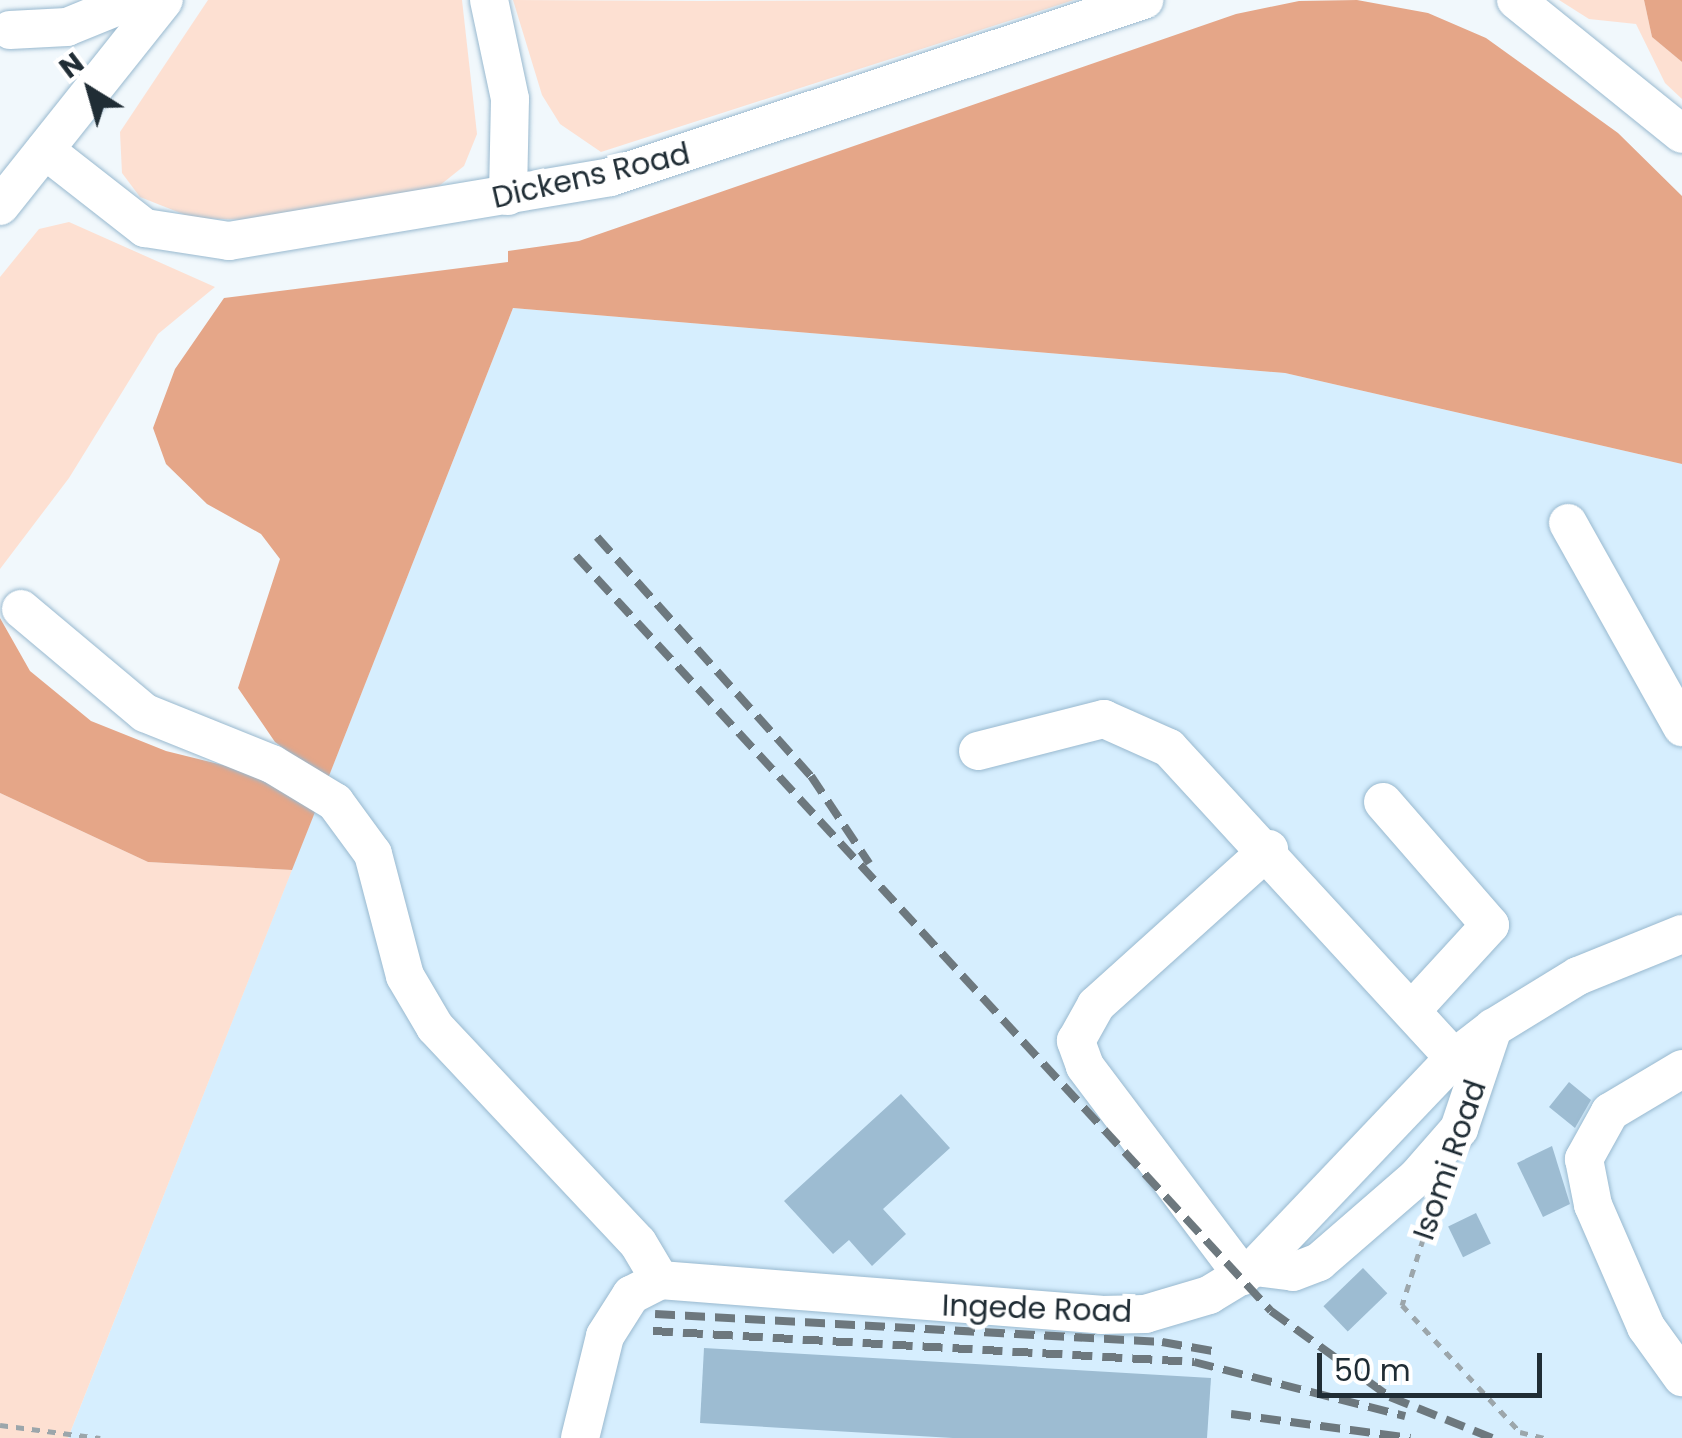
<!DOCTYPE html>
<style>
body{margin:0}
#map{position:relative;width:1682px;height:1438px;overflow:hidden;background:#f1f8fc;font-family:Poppins,sans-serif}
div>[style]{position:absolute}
.built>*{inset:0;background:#d6eefe}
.green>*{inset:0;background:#fde0d2}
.forest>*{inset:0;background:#e5a688}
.building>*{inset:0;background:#9dbcd2;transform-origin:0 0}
.path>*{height:5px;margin-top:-2.5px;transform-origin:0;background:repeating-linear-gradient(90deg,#9ca6ab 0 8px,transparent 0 16px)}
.roads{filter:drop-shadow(0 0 2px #99b9cf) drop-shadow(0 0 2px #99b9cf)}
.minor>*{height:38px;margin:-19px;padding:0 19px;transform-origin:19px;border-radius:19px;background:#fff}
.rail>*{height:8px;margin-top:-4px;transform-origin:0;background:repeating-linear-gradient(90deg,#6d787e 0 20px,transparent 0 30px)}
span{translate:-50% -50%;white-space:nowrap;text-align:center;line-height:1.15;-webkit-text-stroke:10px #fff;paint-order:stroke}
.street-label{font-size:30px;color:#202d35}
.north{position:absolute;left:40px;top:40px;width:100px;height:100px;-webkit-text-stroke:8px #fff;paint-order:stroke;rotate:323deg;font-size:28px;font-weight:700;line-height:40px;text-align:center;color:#202d35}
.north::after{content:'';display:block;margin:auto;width:35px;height:45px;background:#202d35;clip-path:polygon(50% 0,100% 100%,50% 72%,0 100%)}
.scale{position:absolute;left:1317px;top:1353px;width:225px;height:45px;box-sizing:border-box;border:5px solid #202d35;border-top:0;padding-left:12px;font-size:30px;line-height:35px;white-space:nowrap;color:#202d35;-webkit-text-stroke:8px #fff;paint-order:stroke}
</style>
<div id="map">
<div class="built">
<div style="clip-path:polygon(513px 308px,1285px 373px,1682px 464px,1682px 1438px,68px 1438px)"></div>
</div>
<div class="green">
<div style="clip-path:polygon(208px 0,462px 0,477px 134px,464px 166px,434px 190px,247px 220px,193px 218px,140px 197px,122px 173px,120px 132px)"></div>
<div style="clip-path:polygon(513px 0,701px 1px,1074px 0,601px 152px,560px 124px,542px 95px)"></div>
<div style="clip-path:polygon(1559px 0,1644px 0,1652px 37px,1682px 62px,1682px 99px,1665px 83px,1636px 24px,1589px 19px)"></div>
<div style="clip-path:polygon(69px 222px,215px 287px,158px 334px,69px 478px,0 569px,0 277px,39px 229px)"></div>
<div style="clip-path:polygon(0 793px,148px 862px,292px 870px,68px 1438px,0 1438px)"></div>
</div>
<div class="forest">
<div style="clip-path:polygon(1357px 0,1428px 13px,1486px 38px,1618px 133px,1682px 196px,1682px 464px,1285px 373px,513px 308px,327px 781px,275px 742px,238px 688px,280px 559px,261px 534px,207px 504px,166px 464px,153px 428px,175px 369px,224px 298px,508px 262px,508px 251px,579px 241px,1236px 14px,1299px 1px)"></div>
<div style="clip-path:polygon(1644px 0,1682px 0,1682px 62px,1652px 37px)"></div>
<div style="clip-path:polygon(0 618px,30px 671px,91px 721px,166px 751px,271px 777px,317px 807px,292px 870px,148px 862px,0 793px)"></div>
</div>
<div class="building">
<div style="clip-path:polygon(1569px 1082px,1591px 1100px,1575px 1128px,1549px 1107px)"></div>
<div style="clip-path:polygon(901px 1094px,950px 1148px,883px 1209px,906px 1234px,872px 1266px,849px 1240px,833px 1254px,784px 1201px)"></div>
<div style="clip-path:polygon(1552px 1146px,1570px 1204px,1543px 1217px,1517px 1163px)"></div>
<div style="left:1476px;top:1213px;width:34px;height:31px;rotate:64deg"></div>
<div style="left:1363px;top:1268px;width:35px;height:55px;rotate:46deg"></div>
<div style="clip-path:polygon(704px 1348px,1211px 1378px,1207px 1438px,953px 1438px,700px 1423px)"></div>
</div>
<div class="path">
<div style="left:1433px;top:1208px;width:102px;rotate:107.7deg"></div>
<div style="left:1402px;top:1305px;width:173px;rotate:47.1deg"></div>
<div style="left:1520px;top:1432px;width:25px;rotate:14deg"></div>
<div style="left:0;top:1425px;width:101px;rotate:7.4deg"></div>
</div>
<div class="roads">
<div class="minor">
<div style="left:489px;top:0;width:101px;rotate:78deg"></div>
<div style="left:510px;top:99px;width:97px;rotate:91.2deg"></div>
<div style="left:1516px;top:0;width:213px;rotate:38.9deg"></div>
<div style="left:10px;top:30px;width:57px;rotate:-3deg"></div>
<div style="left:67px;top:27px;width:71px;rotate:-22.2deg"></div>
<div style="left:45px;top:150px;width:127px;rotate:38deg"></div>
<div style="left:145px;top:228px;width:85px;rotate:8.8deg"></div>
<div style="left:229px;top:241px;width:386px;rotate:-9.5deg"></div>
<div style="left:610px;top:177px;width:563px;rotate:-18.34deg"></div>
<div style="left:0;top:206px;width:263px;rotate:-51.5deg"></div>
<div style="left:1568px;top:523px;width:234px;rotate:60.8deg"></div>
<div style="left:21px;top:609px;width:162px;rotate:40deg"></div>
<div style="left:145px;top:713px;width:137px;rotate:21.9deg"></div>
<div style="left:272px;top:764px;width:74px;rotate:31.1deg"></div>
<div style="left:335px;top:802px;width:64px;rotate:53.8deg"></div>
<div style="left:373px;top:854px;width:126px;rotate:75.3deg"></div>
<div style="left:405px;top:976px;width:59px;rotate:59.5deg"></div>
<div style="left:435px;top:1027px;width:296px;rotate:46.8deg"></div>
<div style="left:638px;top:1243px;width:43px;rotate:59.3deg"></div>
<div style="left:978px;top:751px;width:130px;rotate:-14.3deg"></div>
<div style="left:1104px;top:719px;width:71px;rotate:24deg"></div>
<div style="left:1169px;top:748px;width:421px;rotate:47.4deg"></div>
<div style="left:1383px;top:802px;width:163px;rotate:49deg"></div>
<div style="left:1490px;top:925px;width:115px;rotate:132.5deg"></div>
<div style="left:1682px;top:1069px;width:84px;rotate:149.2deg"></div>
<div style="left:1610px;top:1112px;width:54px;rotate:119deg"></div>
<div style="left:1584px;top:1159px;width:47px;rotate:78.9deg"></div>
<div style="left:1593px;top:1205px;width:133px;rotate:66.5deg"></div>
<div style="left:1646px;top:1327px;width:62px;rotate:54.2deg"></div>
<div style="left:1255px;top:1267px;width:38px;rotate:7deg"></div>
<div style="left:1293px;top:1272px;width:28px;rotate:-21deg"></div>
<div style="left:1319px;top:1262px;width:130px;rotate:-40.9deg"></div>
<div style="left:1417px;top:1177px;width:64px;rotate:-48.8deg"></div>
<div style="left:1459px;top:1129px;width:107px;rotate:-71.4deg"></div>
<div style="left:1243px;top:1276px;width:263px;rotate:-127deg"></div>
<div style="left:1085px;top:1066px;width:27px;rotate:-110deg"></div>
<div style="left:1076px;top:1041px;width:41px;rotate:-60.9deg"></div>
<div style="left:1096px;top:1005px;width:233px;rotate:-42deg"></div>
<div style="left:580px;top:1438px;width:105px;rotate:-76.2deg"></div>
<div style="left:605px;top:1336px;width:49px;rotate:-57.6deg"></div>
<div style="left:631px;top:1295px;width:33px;rotate:-27deg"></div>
<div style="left:660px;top:1280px;width:442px;rotate:4.5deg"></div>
<div style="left:1101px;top:1315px;width:44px;rotate:-1.3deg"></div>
<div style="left:1145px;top:1314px;width:67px;rotate:-16.5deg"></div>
<div style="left:1209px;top:1295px;width:54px;rotate:-31.3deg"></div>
<div style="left:1255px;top:1267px;width:289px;rotate:-46.4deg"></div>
<div style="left:1454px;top:1058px;width:49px;rotate:-37.6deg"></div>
<div style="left:1493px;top:1028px;width:100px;rotate:-31.5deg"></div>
<div style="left:1578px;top:976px;width:112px;rotate:-22deg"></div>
</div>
</div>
<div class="rail">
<div style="left:597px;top:537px;width:321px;rotate:48.2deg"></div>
<div style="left:811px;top:776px;width:105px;rotate:56.3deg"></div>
<div style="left:576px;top:556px;width:1026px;rotate:47.37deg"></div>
<div style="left:1271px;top:1311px;width:147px;rotate:35.9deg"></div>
<div style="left:1390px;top:1397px;width:110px;rotate:21.9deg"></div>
<div style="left:655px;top:1314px;width:508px;rotate:3.16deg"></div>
<div style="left:1162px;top:1342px;width:57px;rotate:10.1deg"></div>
<div style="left:653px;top:1331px;width:542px;rotate:3.28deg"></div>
<div style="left:1194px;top:1362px;width:218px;rotate:14.4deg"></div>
<div style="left:1231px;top:1414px;width:181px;rotate:7.6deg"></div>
</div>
<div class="street-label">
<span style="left:591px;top:176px;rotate:-13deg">Dickens Road</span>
<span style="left:1450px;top:1160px;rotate:-71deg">Isomi Road</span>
<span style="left:1037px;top:1309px;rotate:2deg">Ingede Road</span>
</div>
<div class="north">N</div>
<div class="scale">50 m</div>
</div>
